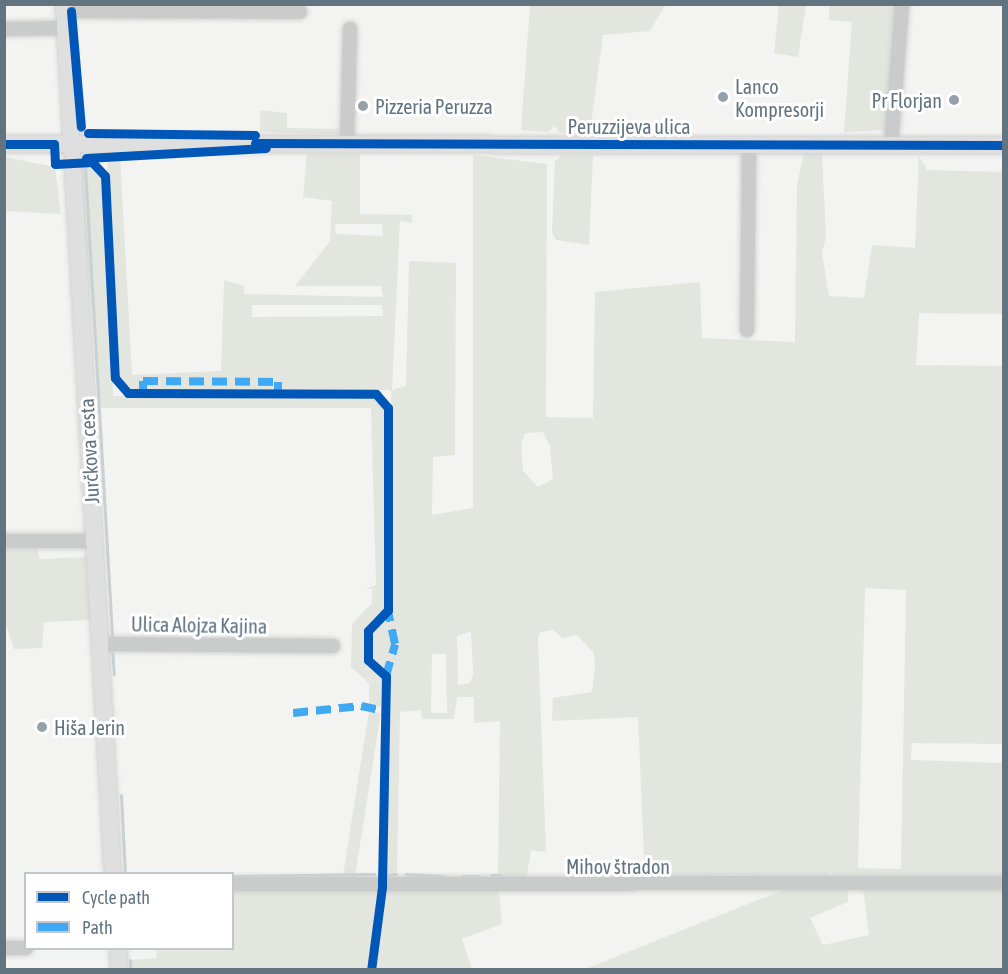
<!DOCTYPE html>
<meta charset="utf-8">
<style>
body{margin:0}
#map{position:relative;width:1008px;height:974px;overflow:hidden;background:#f3f3f1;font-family:"Asap Condensed",sans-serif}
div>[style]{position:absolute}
.green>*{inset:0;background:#e2e6df;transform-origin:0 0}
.stream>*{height:3px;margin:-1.5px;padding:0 1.5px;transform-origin:1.5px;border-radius:1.5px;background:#c8d1d3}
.roads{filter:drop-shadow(0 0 2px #d0d1d0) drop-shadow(0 0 2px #d0d1d0)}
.minor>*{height:14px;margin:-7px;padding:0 7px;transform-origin:7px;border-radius:7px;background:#cacccc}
.major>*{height:16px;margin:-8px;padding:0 8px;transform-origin:8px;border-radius:8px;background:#dfdfe0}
.quiet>*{height:8px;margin-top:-4px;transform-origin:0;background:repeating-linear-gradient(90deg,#3fa9f5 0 15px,transparent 0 23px)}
.cycleway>*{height:9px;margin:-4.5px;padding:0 4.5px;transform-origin:4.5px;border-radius:4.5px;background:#0057b8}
.dots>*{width:16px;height:16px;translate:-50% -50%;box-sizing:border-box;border:3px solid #fff;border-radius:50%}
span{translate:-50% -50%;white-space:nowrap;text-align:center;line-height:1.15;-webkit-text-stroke:6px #fff;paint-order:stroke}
.poi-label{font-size:20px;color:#637481}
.left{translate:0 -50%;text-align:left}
.right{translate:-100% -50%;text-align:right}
.street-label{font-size:20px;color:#637481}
.frame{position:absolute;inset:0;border:6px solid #637481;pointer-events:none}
.legend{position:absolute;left:24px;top:872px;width:210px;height:78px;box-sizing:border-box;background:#fff;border:2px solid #c1c7cd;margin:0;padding:8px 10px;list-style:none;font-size:18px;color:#637481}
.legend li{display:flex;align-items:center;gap:12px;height:30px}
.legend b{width:30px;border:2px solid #c1c7cd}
</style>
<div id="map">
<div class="green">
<div style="clip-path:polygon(530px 5px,665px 5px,650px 31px,603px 35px,590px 132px,559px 133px,555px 126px,548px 132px,521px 130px)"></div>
<div style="clip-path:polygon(779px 5px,806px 5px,798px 57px,774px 53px)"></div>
<div style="clip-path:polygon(829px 5px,899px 5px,885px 130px,844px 132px,852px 22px,829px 20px)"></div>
<div style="clip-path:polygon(260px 110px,287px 113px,287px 128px,343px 129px,342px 134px,260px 132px)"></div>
<div style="clip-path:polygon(evenodd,804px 153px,822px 154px,826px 236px,822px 253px,829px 296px,864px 298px,872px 245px,915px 248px,919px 156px,927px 170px,1003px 172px,1003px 314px,919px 313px,916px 365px,1003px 366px,1003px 744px,912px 743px,911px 760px,1003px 763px,1003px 879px,836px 879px,830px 872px,823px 880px,730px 874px,645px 881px,638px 717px,552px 721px,553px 698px,592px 692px,595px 669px,594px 653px,577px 635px,563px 638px,553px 630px,540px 632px,538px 639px,546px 852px,531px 850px,526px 881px,498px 879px,500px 721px,474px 723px,474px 697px,457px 697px,454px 719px,422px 719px,421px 710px,400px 712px,397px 872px,386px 878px,390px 674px,372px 659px,372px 633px,392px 611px,391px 390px,130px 390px,118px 377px,107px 158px,94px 156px,120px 156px,132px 375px,221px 371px,224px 280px,244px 286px,244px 294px,383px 297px,381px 286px,295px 286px,330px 241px,332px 201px,303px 197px,307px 154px,360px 154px,360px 214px,412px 215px,412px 223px,400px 221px,392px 390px,406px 386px,409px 261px,456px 263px,455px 455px,433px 457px,432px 515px,473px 508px,473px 155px,547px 164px,546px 417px,593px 418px,595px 292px,700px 282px,702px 338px,795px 342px,797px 184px,804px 153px,382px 224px,383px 236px,336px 234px,335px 224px,382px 224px,804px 153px,252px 305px,382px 305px,383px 316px,252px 317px,252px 305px,804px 153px,543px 432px,550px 446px,553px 479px,538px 487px,523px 471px,521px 444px,525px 433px,543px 432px,804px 153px,865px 588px,906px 590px,901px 869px,858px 868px,865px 588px,804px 153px,471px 631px,473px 674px,470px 683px,458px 685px,457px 636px,471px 631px,804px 153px,432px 654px,446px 654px,447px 713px,431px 713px,432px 654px)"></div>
<div style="clip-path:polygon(562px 155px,593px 155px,589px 245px,556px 240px,552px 232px,555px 161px)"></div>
<div style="clip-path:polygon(5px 157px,55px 167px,61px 214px,5px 211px)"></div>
<div style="clip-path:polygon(91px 166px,101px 178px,113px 396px,374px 397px,385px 409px,385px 608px,365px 629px,365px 661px,382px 677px,381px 707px,369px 706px,369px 683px,351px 667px,352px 624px,372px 603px,372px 589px,365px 589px,376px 585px,371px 408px,101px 408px,80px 179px,81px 167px)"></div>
<div style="clip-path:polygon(4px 548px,37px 548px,40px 559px,86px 557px,90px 620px,44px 622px,42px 648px,14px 649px,5px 622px)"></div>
<div style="left:369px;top:711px;width:12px;height:169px;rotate:9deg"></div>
<div style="clip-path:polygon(367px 887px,378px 887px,368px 969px,132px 970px,132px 960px,157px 958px,156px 949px,232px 948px,233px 889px,366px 891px)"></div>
<div style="clip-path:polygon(386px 887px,499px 890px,502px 924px,462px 939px,472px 969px,375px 970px)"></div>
<div style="clip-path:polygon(1003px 887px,1003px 969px,583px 970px,788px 888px,848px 889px,848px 902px,810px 918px,823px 945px,869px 935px,863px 889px)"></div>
</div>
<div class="stream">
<div style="left:85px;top:167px;width:473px;rotate:86.7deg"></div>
<div style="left:112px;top:648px;width:26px;rotate:86deg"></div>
<div style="left:121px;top:795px;width:79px;rotate:87.1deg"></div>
<div style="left:406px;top:874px;width:37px;rotate:3deg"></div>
<div style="left:388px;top:875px;width:8px;rotate:-7deg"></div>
<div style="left:491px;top:875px;width:9px"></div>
<div style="left:232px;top:876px;width:142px;rotate:-0.8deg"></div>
<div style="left:463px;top:876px;width:16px"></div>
<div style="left:130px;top:960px;width:10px;rotate:90deg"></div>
</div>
<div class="roads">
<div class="minor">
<div style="left:65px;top:11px;width:235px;rotate:0.2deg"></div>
<div style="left:4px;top:29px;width:62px;rotate:-0.9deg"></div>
<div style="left:347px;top:144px;width:115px;rotate:-88.5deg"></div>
<div style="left:891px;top:145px;width:141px;rotate:-85.5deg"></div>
<div style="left:747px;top:330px;width:186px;rotate:-89.4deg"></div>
<div style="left:4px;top:541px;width:90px"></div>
<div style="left:100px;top:644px;width:233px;rotate:0.5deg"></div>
<div style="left:232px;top:884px;width:772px;rotate:-0.07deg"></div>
<div style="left:4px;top:948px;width:22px"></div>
</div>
<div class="major">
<div style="left:64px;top:4px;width:871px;rotate:86.78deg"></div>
<div style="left:4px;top:144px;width:1000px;rotate:0.06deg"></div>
<div style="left:118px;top:948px;width:22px;rotate:87deg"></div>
</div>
</div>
<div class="quiet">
<div style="left:143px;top:393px;width:12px;rotate:-90deg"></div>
<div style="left:143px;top:381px;width:135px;rotate:0.4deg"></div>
<div style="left:278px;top:382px;width:11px;rotate:90deg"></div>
<div style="left:386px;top:676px;width:33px;rotate:-74deg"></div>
<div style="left:395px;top:644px;width:35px;rotate:-102deg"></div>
<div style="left:293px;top:713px;width:68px;rotate:-5.9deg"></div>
<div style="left:361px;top:706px;width:25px;rotate:12deg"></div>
</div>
<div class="cycleway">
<div style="left:71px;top:11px;width:116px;rotate:85.1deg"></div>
<div style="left:88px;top:133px;width:167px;rotate:0.7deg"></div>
<div style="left:255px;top:143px;width:749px;rotate:0.15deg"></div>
<div style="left:4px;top:144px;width:50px"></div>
<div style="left:54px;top:144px;width:20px;rotate:87deg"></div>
<div style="left:55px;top:164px;width:37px;rotate:-3deg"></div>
<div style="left:92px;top:162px;width:19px;rotate:47deg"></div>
<div style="left:105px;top:176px;width:202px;rotate:87.2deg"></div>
<div style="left:115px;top:378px;width:20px;rotate:49deg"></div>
<div style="left:128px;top:393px;width:248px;rotate:0.2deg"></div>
<div style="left:376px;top:394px;width:18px;rotate:49deg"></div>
<div style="left:388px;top:408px;width:202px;rotate:90deg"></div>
<div style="left:388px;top:610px;width:29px;rotate:134deg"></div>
<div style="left:368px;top:631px;width:29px;rotate:90deg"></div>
<div style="left:368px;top:660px;width:24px;rotate:42deg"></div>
<div style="left:386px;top:676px;width:211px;rotate:91.1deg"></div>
<div style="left:382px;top:887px;width:84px;rotate:97.5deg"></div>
<div style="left:86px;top:158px;width:180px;rotate:-3.2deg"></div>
</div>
<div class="dots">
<div style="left:723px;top:97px;background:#95a0a8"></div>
<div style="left:954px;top:100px;background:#95a0a8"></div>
<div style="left:363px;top:106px;background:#95a0a8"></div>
<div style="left:42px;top:727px;background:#95a0a8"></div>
</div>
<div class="poi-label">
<span class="left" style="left:735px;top:98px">Lanco<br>Kompresorji</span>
<span class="right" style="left:942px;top:100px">Pr Florjan</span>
<span class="left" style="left:375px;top:106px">Pizzeria Peruzza</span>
<span class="left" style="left:54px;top:727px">Hiša Jerin</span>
</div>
<div class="street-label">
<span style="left:629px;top:126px">Peruzzijeva ulica</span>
<span style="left:89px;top:451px;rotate:-93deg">Jurčkova cesta</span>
<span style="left:199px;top:625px;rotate:1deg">Ulica Alojza Kajina</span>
<span style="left:618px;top:866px">Mihov štradon</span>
</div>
<div class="frame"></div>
<ul class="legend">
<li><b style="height:8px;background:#0057b8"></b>Cycle path</li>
<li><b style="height:8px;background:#3fa9f5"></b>Path</li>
</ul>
</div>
